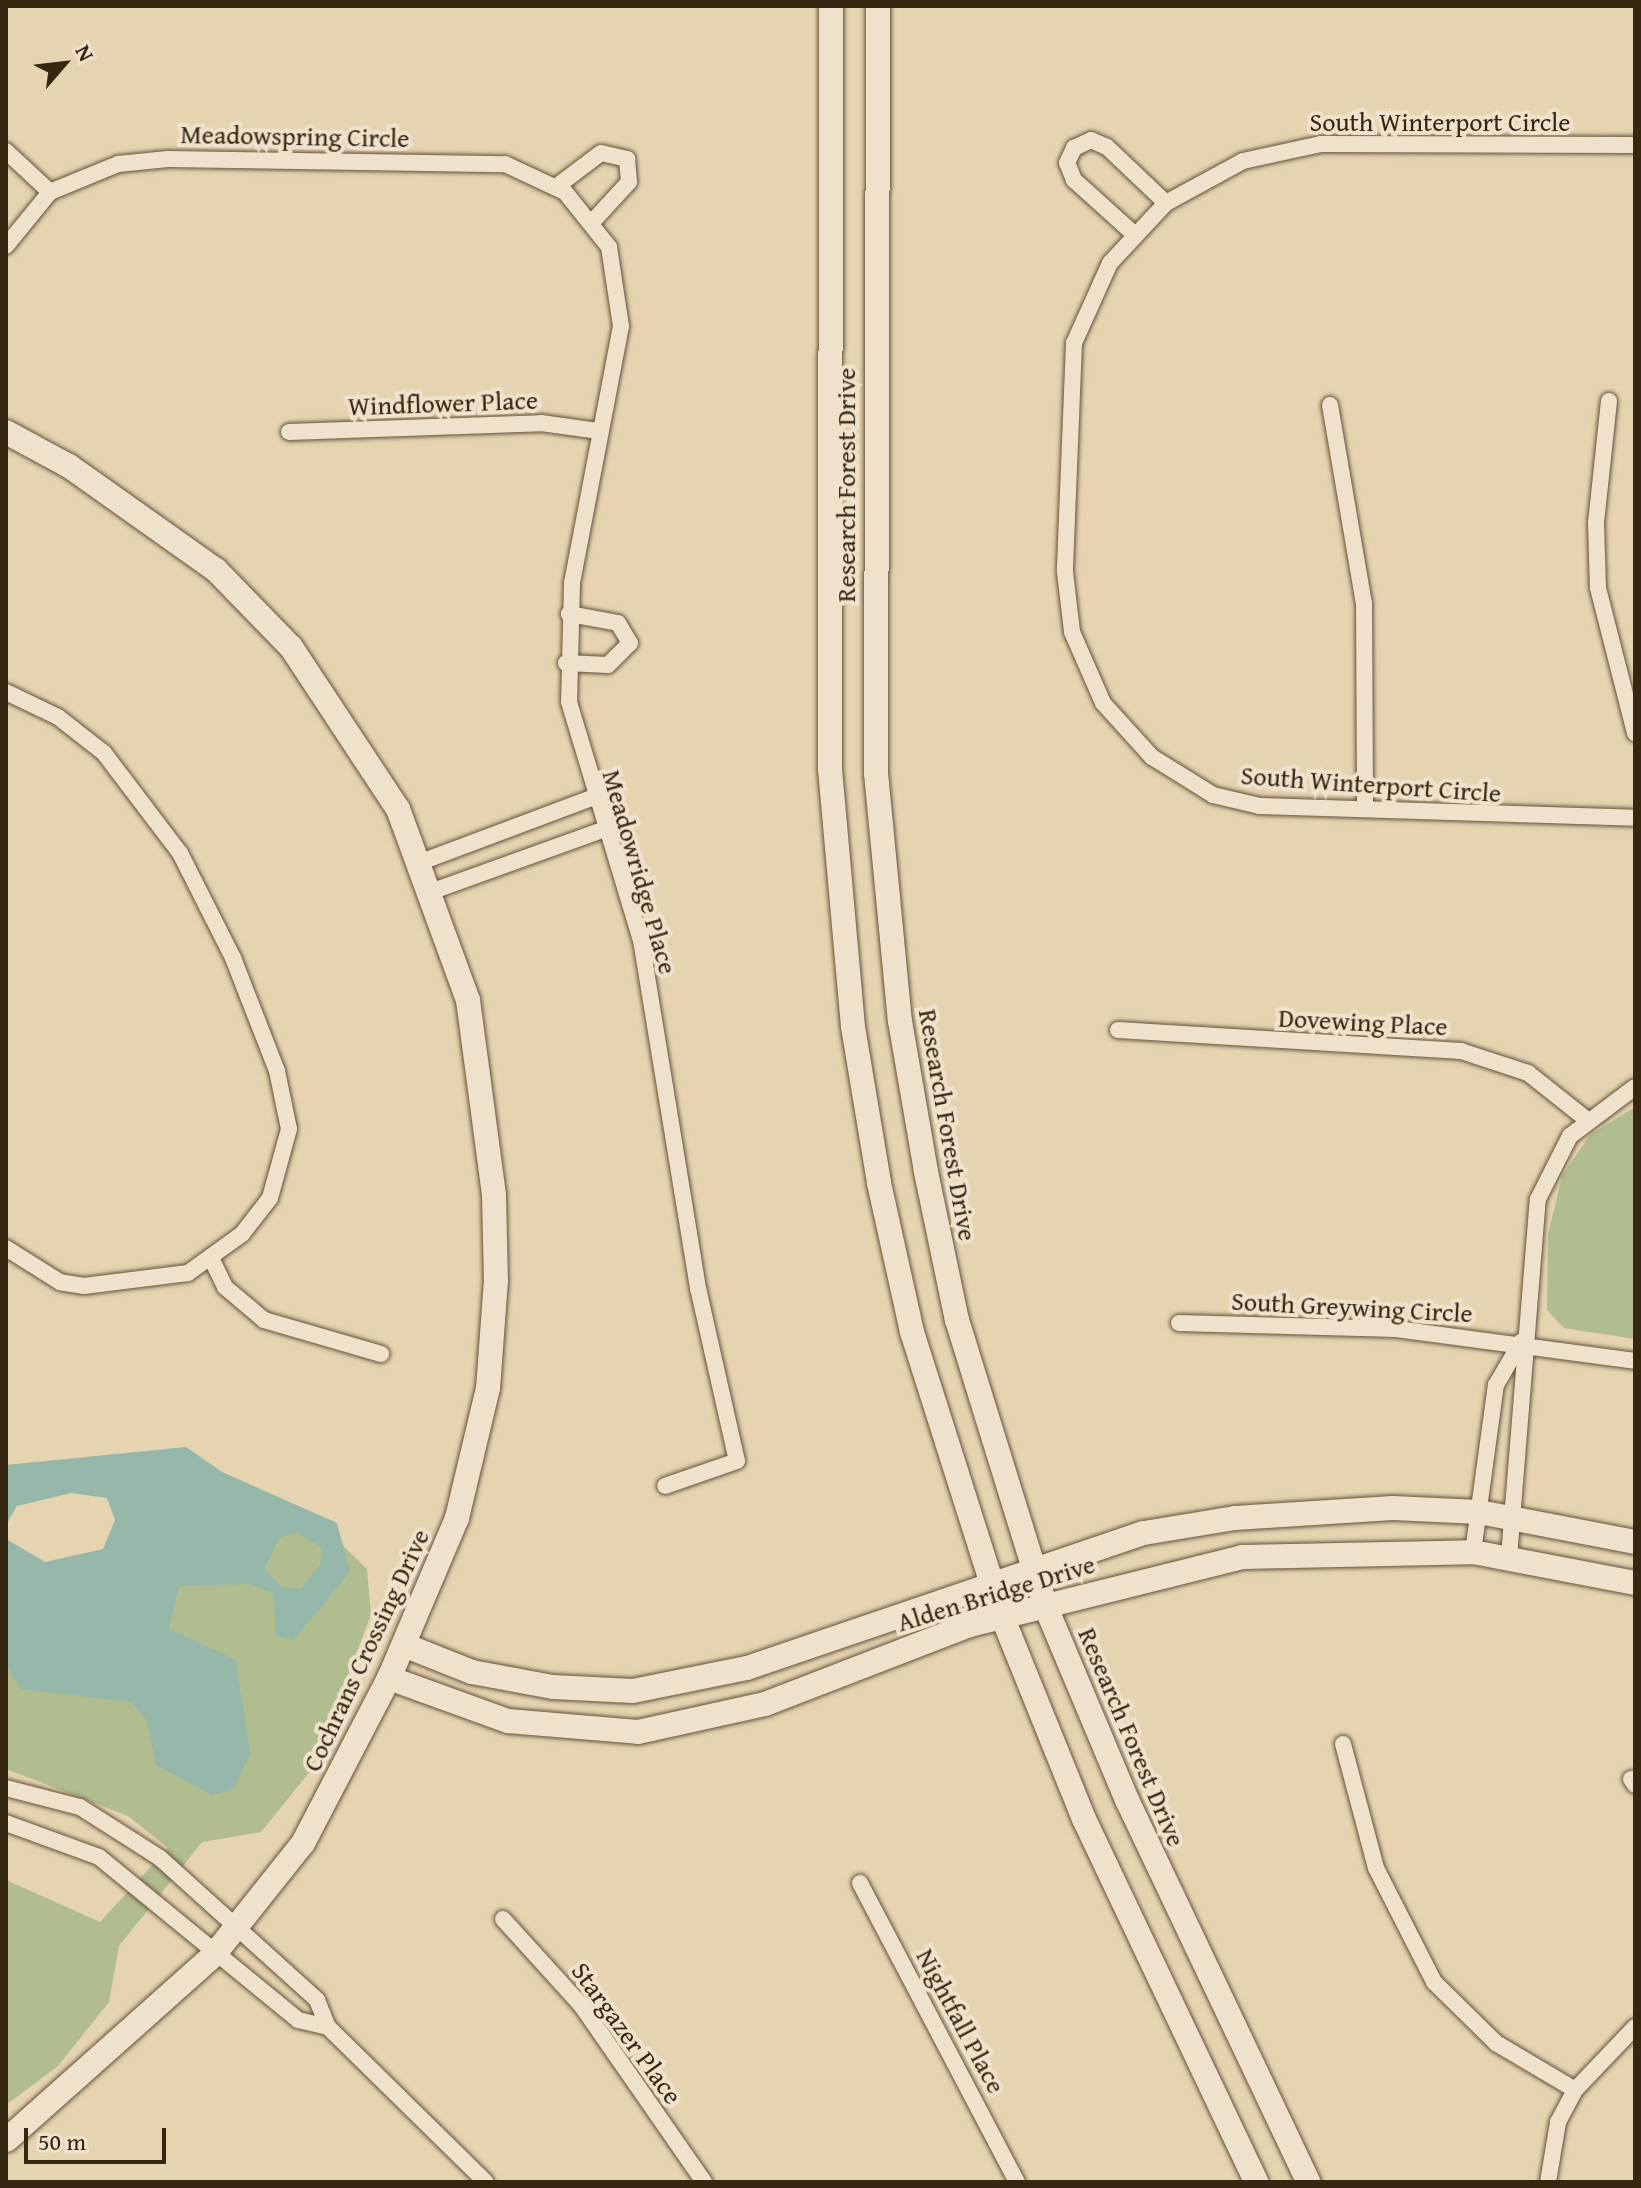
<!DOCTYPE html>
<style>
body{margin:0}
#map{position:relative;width:1641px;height:2188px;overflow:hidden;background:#e6d3b0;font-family:"Gentium Book Plus",serif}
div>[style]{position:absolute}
.green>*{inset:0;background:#b1bd8e}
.water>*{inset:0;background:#96b8aa}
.roads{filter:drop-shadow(0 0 2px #62523a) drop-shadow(0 0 2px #62523a)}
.street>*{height:16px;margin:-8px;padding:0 8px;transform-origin:8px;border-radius:8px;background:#efe2cc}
.secondary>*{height:24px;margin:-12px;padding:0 12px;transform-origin:12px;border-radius:12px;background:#efe2cc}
span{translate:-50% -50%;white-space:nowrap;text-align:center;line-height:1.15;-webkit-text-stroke:8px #efe2cc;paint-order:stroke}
.street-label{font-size:26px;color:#362712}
.frame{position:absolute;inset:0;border:8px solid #362712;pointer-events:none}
.north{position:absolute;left:24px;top:24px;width:80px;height:80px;-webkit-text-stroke:6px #efe2cc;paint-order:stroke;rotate:62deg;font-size:22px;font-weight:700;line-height:32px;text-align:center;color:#362712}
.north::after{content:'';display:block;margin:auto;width:28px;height:36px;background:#362712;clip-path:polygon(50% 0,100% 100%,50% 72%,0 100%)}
.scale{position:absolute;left:24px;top:2128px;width:142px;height:36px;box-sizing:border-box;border:4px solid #362712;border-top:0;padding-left:10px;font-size:24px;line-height:28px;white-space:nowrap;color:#362712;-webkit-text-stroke:6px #efe2cc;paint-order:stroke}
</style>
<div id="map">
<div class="green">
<div style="clip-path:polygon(1635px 1107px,1635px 1339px,1564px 1328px,1547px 1310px,1548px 1235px,1562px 1176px,1590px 1135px)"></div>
<div style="clip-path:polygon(290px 1521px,331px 1534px,367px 1569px,371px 1615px,311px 1770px,261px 1832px,202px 1842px,119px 1946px,109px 2002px,58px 2066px,6px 2105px,6px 1880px,100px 1922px,168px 1848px,128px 1816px,6px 1769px,6px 1576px)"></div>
</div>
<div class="water">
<div style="clip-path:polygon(evenodd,186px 1447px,222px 1472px,337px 1523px,350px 1572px,294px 1640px,276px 1636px,273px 1593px,249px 1584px,179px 1586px,169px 1629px,236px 1660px,250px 1754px,234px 1789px,212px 1795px,156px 1765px,147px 1721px,131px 1702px,21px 1689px,6px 1665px,6px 1539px,45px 1562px,103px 1549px,115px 1520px,107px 1498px,71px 1493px,17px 1506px,6px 1525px,6px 1465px,186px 1447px,296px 1532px,322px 1548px,320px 1565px,301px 1589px,282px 1587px,264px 1570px,279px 1538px,296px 1532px)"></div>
</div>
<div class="roads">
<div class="street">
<div style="left:1635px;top:145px;width:314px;rotate:-179.8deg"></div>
<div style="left:1321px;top:144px;width:80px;rotate:167.7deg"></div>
<div style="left:1243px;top:161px;width:88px;rotate:151.4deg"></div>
<div style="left:1166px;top:203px;width:82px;rotate:133deg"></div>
<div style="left:1110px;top:263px;width:88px;rotate:114.2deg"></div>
<div style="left:1074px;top:343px;width:229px;rotate:92.3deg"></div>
<div style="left:1065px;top:572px;width:60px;rotate:83.3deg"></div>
<div style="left:1072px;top:632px;width:77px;rotate:66.4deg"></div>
<div style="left:1103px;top:703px;width:73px;rotate:47.8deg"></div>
<div style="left:1152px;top:757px;width:72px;rotate:31.9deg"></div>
<div style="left:1213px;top:795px;width:48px;rotate:13.2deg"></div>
<div style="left:1260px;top:806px;width:375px;rotate:1.8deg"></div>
<div style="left:6px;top:151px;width:60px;rotate:43deg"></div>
<div style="left:556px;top:187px;width:56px;rotate:-37.1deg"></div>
<div style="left:601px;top:153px;width:27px;rotate:13deg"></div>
<div style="left:627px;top:159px;width:23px;rotate:85deg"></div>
<div style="left:629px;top:182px;width:53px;rotate:132.7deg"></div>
<div style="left:1134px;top:234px;width:81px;rotate:-138deg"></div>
<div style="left:1074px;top:180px;width:18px;rotate:-112deg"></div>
<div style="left:1067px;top:163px;width:17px;rotate:-65deg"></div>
<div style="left:1074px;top:148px;width:19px;rotate:-25deg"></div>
<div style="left:1091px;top:140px;width:17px;rotate:24deg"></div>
<div style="left:1107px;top:147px;width:81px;rotate:43.5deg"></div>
<div style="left:6px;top:246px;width:70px;rotate:-50.8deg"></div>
<div style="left:50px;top:192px;width:74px;rotate:-22.4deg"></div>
<div style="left:118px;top:164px;width:50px;rotate:-5.7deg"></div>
<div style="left:168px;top:159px;width:337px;rotate:0.9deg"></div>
<div style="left:505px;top:164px;width:66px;rotate:25deg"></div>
<div style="left:565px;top:192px;width:70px;rotate:51.3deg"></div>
<div style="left:609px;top:247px;width:80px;rotate:81.4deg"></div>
<div style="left:621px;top:326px;width:262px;rotate:100.8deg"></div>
<div style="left:572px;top:583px;width:119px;rotate:91.4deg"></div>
<div style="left:569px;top:702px;width:249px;rotate:73.2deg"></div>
<div style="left:641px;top:940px;width:353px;rotate:80.7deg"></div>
<div style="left:698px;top:1288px;width:177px;rotate:77.3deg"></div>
<div style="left:737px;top:1461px;width:76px;rotate:160.9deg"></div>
<div style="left:1609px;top:401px;width:122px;rotate:96.1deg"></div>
<div style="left:1596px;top:522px;width:66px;rotate:88.3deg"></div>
<div style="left:1598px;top:588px;width:150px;rotate:75.7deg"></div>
<div style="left:1330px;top:405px;width:201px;rotate:80.3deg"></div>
<div style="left:1364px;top:603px;width:206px;rotate:89.7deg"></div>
<div style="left:289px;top:432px;width:252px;rotate:-2deg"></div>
<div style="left:541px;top:423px;width:59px;rotate:7.9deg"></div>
<div style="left:566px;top:663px;width:42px;rotate:2.7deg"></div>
<div style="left:608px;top:665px;width:31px;rotate:-45deg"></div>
<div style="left:630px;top:643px;width:23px;rotate:-121deg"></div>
<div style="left:618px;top:623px;width:50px;rotate:-169.6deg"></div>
<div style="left:6px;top:692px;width:58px;rotate:25.7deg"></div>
<div style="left:58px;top:717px;width:58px;rotate:38deg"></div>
<div style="left:104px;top:753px;width:126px;rotate:52.8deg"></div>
<div style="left:180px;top:853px;width:118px;rotate:63.2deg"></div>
<div style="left:233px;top:958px;width:121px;rotate:68.7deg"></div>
<div style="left:277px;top:1071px;width:59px;rotate:78.3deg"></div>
<div style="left:289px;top:1129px;width:72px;rotate:105.4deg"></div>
<div style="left:270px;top:1198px;width:46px;rotate:127.9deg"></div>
<div style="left:242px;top:1234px;width:67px;rotate:144.2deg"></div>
<div style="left:188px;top:1273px;width:105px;rotate:172.9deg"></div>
<div style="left:84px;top:1286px;width:24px;rotate:-171deg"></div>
<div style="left:60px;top:1282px;width:64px;rotate:-147.8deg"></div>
<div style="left:421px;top:862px;width:185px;rotate:-20.6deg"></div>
<div style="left:433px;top:891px;width:183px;rotate:-19.8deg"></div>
<div style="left:1118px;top:1030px;width:344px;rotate:3.5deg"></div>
<div style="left:1461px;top:1051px;width:71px;rotate:18.2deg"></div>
<div style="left:1528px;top:1073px;width:74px;rotate:38.4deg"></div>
<div style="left:212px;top:1260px;width:30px;rotate:64deg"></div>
<div style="left:225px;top:1287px;width:51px;rotate:40.2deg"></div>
<div style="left:264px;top:1320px;width:122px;rotate:16.2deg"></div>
<div style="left:1179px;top:1323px;width:217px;rotate:1.6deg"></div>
<div style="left:1396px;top:1329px;width:241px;rotate:7.6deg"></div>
<div style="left:1473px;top:1552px;width:169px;rotate:-82.2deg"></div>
<div style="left:1496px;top:1385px;width:50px;rotate:-59.8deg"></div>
<div style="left:1509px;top:1557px;width:359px;rotate:-85.4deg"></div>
<div style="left:1538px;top:1199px;width:71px;rotate:-63.1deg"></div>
<div style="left:1570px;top:1136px;width:81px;rotate:-37deg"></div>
<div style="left:1343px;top:1744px;width:128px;rotate:75.1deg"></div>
<div style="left:1376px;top:1868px;width:128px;rotate:63deg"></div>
<div style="left:1434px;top:1982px;width:87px;rotate:44.5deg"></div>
<div style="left:1496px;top:2043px;width:92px;rotate:30.7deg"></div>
<div style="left:1631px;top:1779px;width:7px;rotate:56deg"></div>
<div style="left:6px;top:1788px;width:76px;rotate:14.4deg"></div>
<div style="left:80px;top:1807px;width:95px;rotate:32.5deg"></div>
<div style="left:160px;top:1858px;width:212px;rotate:42.1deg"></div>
<div style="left:317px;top:2000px;width:29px;rotate:68deg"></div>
<div style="left:328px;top:2027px;width:221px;rotate:44.5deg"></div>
<div style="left:6px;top:1823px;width:99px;rotate:20.1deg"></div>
<div style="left:99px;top:1857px;width:257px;rotate:39.3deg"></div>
<div style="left:298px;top:2020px;width:31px;rotate:13deg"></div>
<div style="left:860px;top:1883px;width:338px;rotate:62.3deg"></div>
<div style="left:503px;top:1919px;width:116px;rotate:47.8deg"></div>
<div style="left:581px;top:2005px;width:216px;rotate:55.2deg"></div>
<div style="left:1548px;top:2182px;width:61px;rotate:-80.5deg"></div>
<div style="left:1558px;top:2122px;width:36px;rotate:-62deg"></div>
<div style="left:1575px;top:2090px;width:87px;rotate:-46.4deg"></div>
</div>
<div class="secondary">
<div style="left:831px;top:6px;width:763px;rotate:90.08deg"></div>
<div style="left:830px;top:769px;width:259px;rotate:84.9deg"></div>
<div style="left:853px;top:1027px;width:158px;rotate:80.5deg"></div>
<div style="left:879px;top:1183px;width:153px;rotate:77.5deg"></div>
<div style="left:912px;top:1332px;width:298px;rotate:72.4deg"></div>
<div style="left:1002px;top:1616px;width:219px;rotate:68deg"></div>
<div style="left:1084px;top:1819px;width:402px;rotate:64.6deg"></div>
<div style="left:878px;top:6px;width:767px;rotate:90.15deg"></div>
<div style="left:876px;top:773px;width:249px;rotate:84.5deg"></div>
<div style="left:900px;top:1021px;width:153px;rotate:80.2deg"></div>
<div style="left:926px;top:1172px;width:151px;rotate:78.2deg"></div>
<div style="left:957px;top:1320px;width:298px;rotate:72.8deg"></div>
<div style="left:1045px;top:1605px;width:212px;rotate:67.2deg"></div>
<div style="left:1127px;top:1800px;width:423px;rotate:64.6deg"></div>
<div style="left:6px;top:432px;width:72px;rotate:28.4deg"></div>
<div style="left:69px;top:466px;width:180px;rotate:35.3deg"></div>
<div style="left:216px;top:570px;width:107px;rotate:45.8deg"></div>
<div style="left:291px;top:647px;width:194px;rotate:56.6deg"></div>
<div style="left:398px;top:809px;width:203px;rotate:69.9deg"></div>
<div style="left:468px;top:1000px;width:197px;rotate:82.4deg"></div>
<div style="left:494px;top:1195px;width:85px;rotate:88.7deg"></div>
<div style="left:496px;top:1280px;width:108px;rotate:94.2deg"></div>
<div style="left:488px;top:1388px;width:134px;rotate:103.4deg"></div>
<div style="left:457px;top:1518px;width:174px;rotate:113deg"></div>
<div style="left:389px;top:1678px;width:186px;rotate:117.5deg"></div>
<div style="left:303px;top:1843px;width:143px;rotate:128.5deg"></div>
<div style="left:214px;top:1955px;width:278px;rotate:138.3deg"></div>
<div style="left:404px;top:1645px;width:73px;rotate:21.7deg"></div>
<div style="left:472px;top:1672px;width:82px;rotate:10.5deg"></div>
<div style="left:553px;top:1687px;width:80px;rotate:2.9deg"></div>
<div style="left:633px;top:1691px;width:116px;rotate:-11.4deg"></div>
<div style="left:747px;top:1668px;width:419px;rotate:-18.8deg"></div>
<div style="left:1144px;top:1533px;width:92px;rotate:-9.4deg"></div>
<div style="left:1235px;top:1518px;width:158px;rotate:-3.6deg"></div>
<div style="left:1393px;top:1508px;width:86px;rotate:2.7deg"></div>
<div style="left:1479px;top:1512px;width:159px;rotate:10.9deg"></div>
<div style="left:389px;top:1678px;width:127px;rotate:19.9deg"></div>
<div style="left:508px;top:1721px;width:130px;rotate:4.8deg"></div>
<div style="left:638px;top:1732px;width:130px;rotate:-12.4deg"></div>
<div style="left:765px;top:1704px;width:220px;rotate:-21.1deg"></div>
<div style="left:970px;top:1625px;width:280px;rotate:-14deg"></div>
<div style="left:1242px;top:1557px;width:231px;rotate:-1.2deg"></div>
<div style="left:1473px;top:1552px;width:165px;rotate:10.8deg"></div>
</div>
</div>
<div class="street-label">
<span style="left:1440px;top:122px">South Winterport Circle</span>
<span style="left:295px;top:136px;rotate:1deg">Meadowspring Circle</span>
<span style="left:443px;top:403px;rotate:-2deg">Windflower Place</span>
<span style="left:846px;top:485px;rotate:-90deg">Research Forest Drive</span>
<span style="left:1371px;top:784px;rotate:4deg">South Winterport Circle</span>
<span style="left:640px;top:872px;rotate:74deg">Meadowridge Place</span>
<span style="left:1363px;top:1022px;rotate:3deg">Dovewing Place</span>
<span style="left:948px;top:1125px;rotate:80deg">Research Forest Drive</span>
<span style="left:1352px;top:1307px;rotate:3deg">South Greywing Circle</span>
<span style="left:996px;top:1593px;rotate:-17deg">Alden Bridge Drive</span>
<span style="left:366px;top:1650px;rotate:-65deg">Cochrans Crossing Drive</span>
<span style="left:1132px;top:1737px;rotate:67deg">Research Forest Drive</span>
<span style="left:961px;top:2021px;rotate:62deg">Nightfall Place</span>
<span style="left:627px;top:2033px;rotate:54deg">Stargazer Place</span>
</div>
<div class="frame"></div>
<div class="north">N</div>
<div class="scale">50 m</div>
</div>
